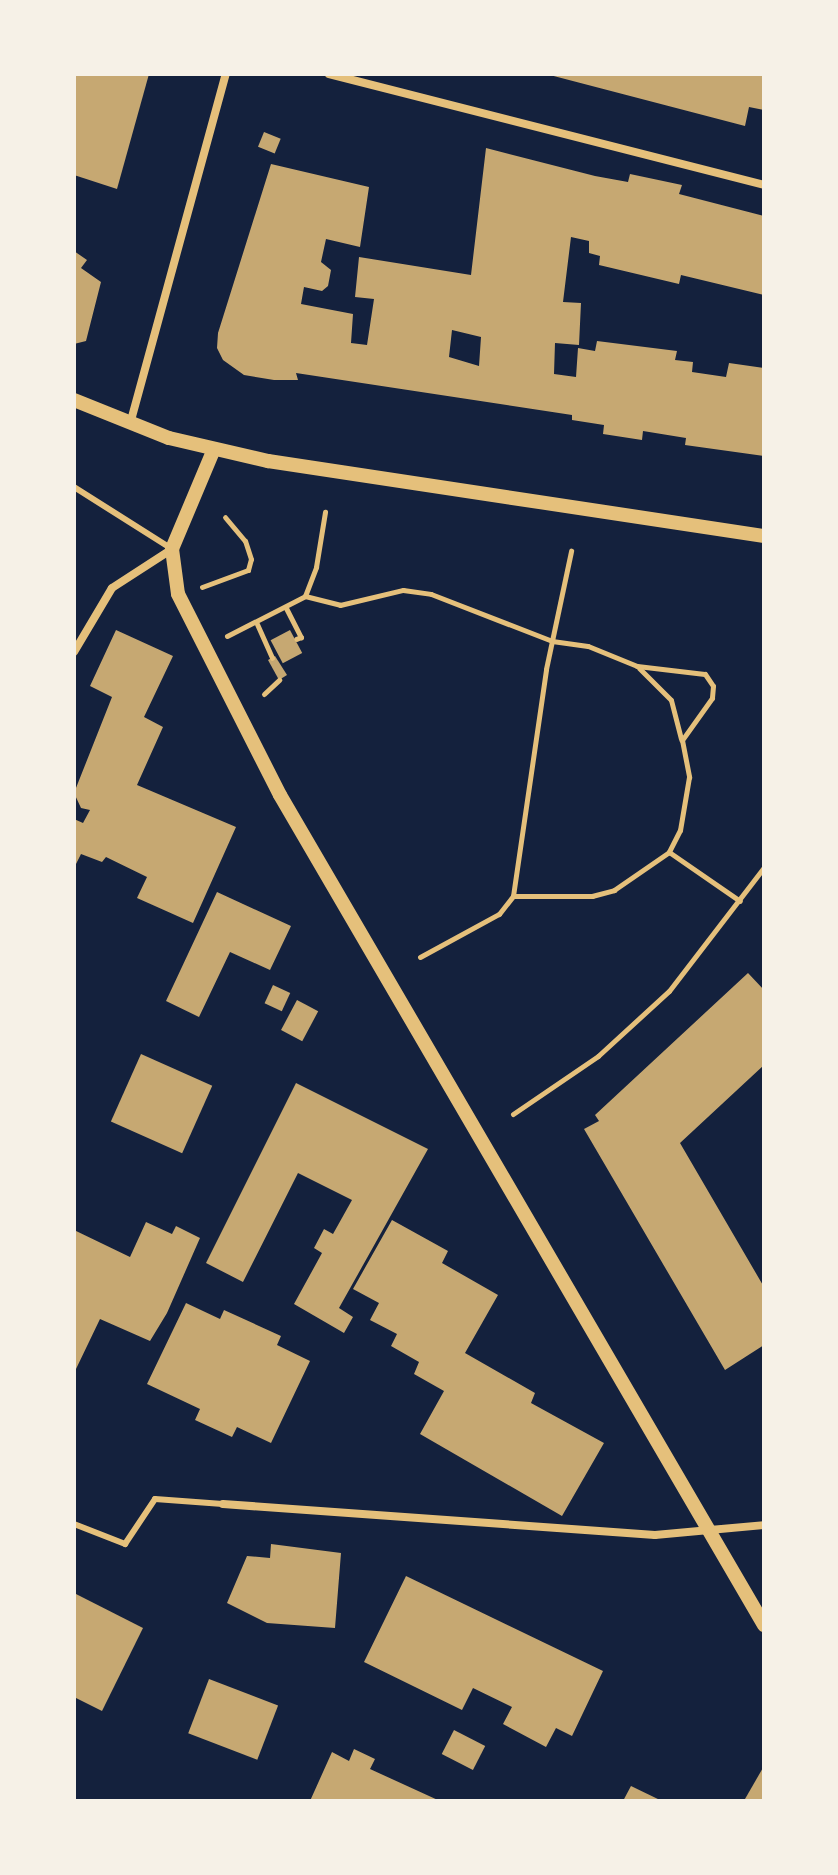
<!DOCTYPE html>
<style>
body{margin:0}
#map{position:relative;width:838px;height:1875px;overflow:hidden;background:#14213d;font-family:Merriweather,serif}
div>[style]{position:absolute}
.building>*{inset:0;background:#c6a872;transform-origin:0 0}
.path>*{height:5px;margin:-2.5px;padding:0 2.5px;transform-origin:2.5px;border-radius:2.5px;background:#e5c07b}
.service>*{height:6px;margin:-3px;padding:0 3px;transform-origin:3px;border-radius:3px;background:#e5c07b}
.minor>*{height:8px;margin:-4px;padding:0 4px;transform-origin:4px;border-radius:4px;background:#e5c07b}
.tertiary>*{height:14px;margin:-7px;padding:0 7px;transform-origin:7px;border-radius:7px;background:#e5c07b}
span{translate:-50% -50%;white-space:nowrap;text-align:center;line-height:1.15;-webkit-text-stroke:8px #f6f1e7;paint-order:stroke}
.frame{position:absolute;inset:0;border:76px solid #f6f1e7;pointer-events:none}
</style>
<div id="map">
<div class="building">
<div style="clip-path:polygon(74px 74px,149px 74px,117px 189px,74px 175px)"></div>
<div style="clip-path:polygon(546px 74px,764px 74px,764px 110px,749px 107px,745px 126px)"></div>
<div style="left:264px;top:132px;width:18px;height:16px;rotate:22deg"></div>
<div style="clip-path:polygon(evenodd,486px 148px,595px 176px,628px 182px,630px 174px,682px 185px,679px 194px,764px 216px,764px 295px,681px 275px,679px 284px,599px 265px,600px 256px,589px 253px,589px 241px,571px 237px,563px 302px,581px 303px,579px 345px,555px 343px,554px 374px,576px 377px,578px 348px,595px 351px,597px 341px,677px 351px,675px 360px,693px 362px,692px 372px,726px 377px,729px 363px,764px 368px,764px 456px,685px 445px,686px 438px,643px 431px,642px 440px,603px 434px,604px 425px,572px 420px,572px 415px,296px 373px,298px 380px,274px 380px,244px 375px,223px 360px,217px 348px,218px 333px,271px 164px,369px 187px,360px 247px,326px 239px,321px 262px,331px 270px,328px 286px,322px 291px,304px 287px,301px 304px,353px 314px,351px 343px,367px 345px,374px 299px,355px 297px,359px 257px,471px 275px,486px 148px,452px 330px,481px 337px,479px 366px,449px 357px,452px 330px)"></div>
<div style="clip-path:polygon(74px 251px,87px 260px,81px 268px,101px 282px,86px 341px,74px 344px)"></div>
<div style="clip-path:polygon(116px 630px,173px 656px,144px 717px,163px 727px,137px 785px,236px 827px,193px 923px,137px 898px,147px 877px,106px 857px,102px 862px,81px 854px,74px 868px,74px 819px,83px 823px,90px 810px,81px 808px,74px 793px,112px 697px,90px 686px)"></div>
<div style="left:290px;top:630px;width:26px;height:22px;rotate:62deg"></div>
<div style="clip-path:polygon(275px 656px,287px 675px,279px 680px,268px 660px)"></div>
<div style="clip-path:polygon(217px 892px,291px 926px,270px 970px,230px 952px,199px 1017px,166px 1001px)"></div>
<div style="clip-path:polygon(748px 973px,764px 990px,764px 1065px,680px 1143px,764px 1287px,764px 1345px,725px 1370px,584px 1129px,599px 1121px,595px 1115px)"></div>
<div style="left:273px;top:985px;width:19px;height:20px;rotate:25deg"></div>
<div style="left:297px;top:1000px;width:24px;height:34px;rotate:28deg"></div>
<div style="left:141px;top:1054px;width:78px;height:74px;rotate:24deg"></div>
<div style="clip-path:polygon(296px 1083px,428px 1149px,339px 1308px,353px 1317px,344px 1333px,294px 1304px,322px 1253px,314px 1248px,324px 1229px,333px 1234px,352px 1200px,298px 1173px,243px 1282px,206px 1263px)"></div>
<div style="clip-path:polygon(392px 1220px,448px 1251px,442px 1263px,498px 1295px,465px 1353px,535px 1393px,531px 1403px,604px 1443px,562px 1516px,420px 1434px,444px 1391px,414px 1374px,419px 1362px,391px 1346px,397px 1334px,370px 1320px,379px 1303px,353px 1289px)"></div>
<div style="clip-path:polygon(146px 1222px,172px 1234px,176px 1226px,200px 1238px,167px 1313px,150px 1341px,100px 1319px,76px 1369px,74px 1230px,130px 1257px)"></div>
<div style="clip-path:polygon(186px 1303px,220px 1319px,224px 1310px,281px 1336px,277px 1345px,310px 1361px,271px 1443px,237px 1427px,232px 1437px,195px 1420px,200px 1409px,147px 1384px)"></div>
<div style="clip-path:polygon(271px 1544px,341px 1553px,335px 1628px,267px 1623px,227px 1603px,247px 1556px,270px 1558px)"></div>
<div style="clip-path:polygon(406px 1576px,603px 1671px,572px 1736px,556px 1728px,546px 1747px,503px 1724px,512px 1707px,473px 1688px,462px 1710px,364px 1662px)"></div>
<div style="clip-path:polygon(74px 1593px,143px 1628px,102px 1711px,74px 1697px)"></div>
<div style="left:209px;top:1679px;width:74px;height:58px;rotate:21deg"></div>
<div style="left:454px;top:1730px;width:35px;height:27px;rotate:27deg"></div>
<div style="clip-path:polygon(354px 1749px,375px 1759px,370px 1769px,440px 1801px,310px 1801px,332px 1752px,349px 1761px)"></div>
<div style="clip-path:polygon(764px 1766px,764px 1801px,749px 1801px,745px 1799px)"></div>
<div style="clip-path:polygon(631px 1786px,662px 1801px,623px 1801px)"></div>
</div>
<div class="path">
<div style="left:202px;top:587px;width:49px;rotate:-20.3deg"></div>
<div style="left:248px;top:570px;width:11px;rotate:-75deg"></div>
<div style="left:251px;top:559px;width:19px;rotate:-108deg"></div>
<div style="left:245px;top:541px;width:31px;rotate:-130deg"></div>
<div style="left:305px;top:596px;width:36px;rotate:14deg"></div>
<div style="left:340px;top:605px;width:65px;rotate:-13.4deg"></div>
<div style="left:403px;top:590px;width:28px;rotate:8deg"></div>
<div style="left:431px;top:594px;width:130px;rotate:21.2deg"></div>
<div style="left:552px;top:641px;width:36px;rotate:8deg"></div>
<div style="left:588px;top:646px;width:53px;rotate:22.2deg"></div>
<div style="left:637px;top:666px;width:68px;rotate:6.7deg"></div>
<div style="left:705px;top:674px;width:14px;rotate:56deg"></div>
<div style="left:713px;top:686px;width:12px;rotate:95deg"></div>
<div style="left:712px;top:698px;width:52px;rotate:125.5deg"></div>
<div style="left:682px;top:740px;width:38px;rotate:79deg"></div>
<div style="left:689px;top:777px;width:54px;rotate:99.6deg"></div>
<div style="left:680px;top:830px;width:25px;rotate:117deg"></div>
<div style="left:669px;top:852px;width:86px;rotate:34.6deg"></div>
<div style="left:286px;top:608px;width:33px;rotate:63deg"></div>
<div style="left:301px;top:637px;width:5px;rotate:158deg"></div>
<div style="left:257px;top:624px;width:37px;rotate:66deg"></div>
<div style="left:227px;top:636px;width:88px;rotate:-27.1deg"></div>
<div style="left:305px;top:596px;width:31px;rotate:-69deg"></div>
<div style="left:316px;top:567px;width:56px;rotate:-80.7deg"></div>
<div style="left:639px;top:668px;width:45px;rotate:45deg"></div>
<div style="left:671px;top:700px;width:40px;rotate:75.6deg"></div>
<div style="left:264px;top:694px;width:21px;rotate:-43deg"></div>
<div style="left:513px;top:896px;width:79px"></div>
<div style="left:592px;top:896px;width:23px;rotate:-15deg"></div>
<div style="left:614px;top:890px;width:67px;rotate:-34.6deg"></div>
<div style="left:420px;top:957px;width:90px;rotate:-28.6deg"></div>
<div style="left:499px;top:914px;width:23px;rotate:-52deg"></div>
<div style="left:513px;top:896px;width:229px;rotate:-81.7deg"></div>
<div style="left:546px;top:669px;width:121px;rotate:-78deg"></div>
<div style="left:513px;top:1114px;width:103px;rotate:-34.3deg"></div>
<div style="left:598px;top:1056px;width:96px;rotate:-42.5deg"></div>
<div style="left:669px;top:991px;width:156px;rotate:-52.5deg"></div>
</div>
<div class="service">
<div style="left:74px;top:487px;width:116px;rotate:32.3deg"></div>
<div style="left:74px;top:1524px;width:55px;rotate:21.4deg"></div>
<div style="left:125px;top:1544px;width:54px;rotate:-56.3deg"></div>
<div style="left:155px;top:1499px;width:68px;rotate:4.2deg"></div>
</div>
<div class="minor">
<div style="left:329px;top:74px;width:449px;rotate:14.3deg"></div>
<div style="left:130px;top:424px;width:363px;rotate:-74.7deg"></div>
<div style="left:74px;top:652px;width:74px;rotate:-59.3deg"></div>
<div style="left:112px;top:588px;width:72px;rotate:-33deg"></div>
<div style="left:223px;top:1504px;width:433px;rotate:4.1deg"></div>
<div style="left:655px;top:1535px;width:109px;rotate:-5.2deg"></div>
</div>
<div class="tertiary">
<div style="left:74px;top:400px;width:102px;rotate:21.8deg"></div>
<div style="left:169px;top:438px;width:102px;rotate:13.1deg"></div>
<div style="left:268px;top:461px;width:502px;rotate:8.6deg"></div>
<div style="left:214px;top:449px;width:108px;rotate:112.8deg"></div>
<div style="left:172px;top:549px;width:45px;rotate:82.4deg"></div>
<div style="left:178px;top:594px;width:225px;rotate:63.1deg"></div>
<div style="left:280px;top:795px;width:961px;rotate:59.75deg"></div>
</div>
<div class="frame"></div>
</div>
